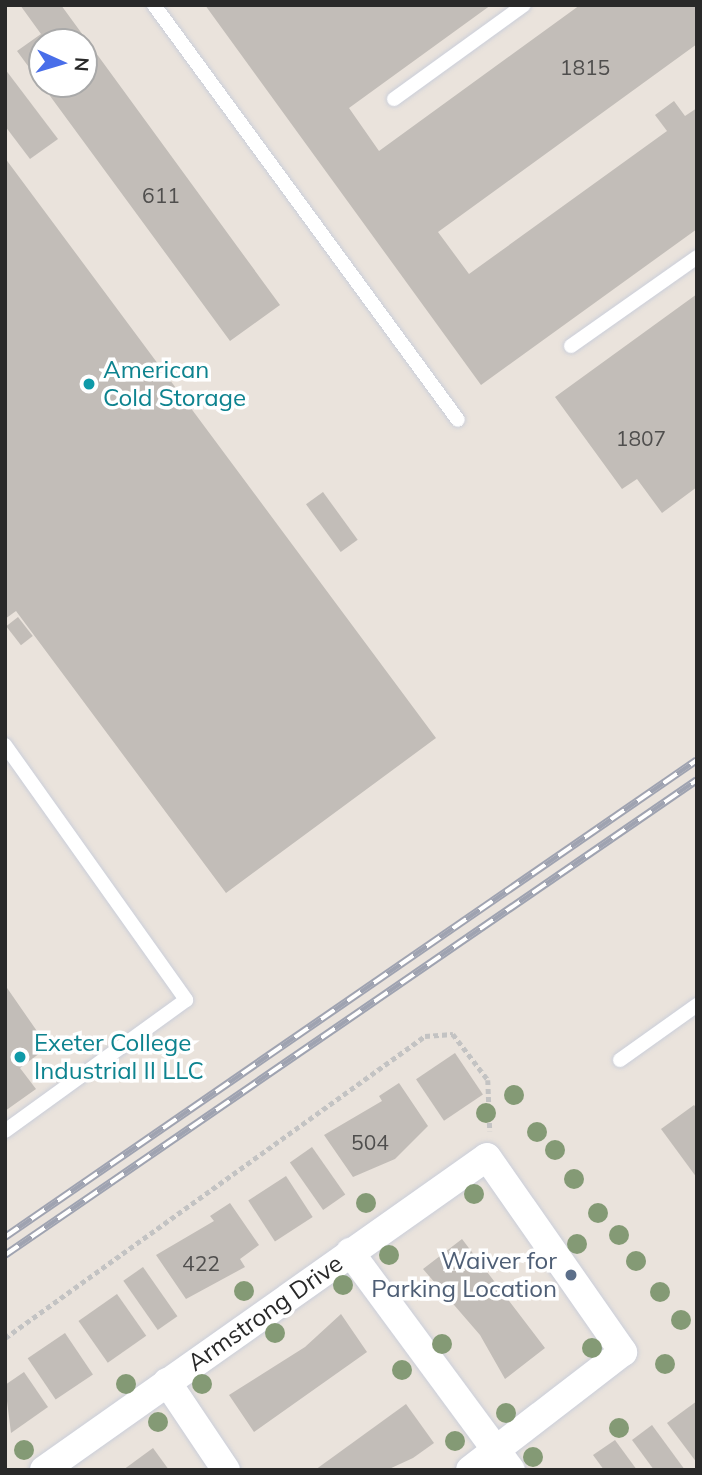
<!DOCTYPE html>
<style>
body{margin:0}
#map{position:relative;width:702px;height:1475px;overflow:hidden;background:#eae3dc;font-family:Mulish,sans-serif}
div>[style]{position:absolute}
.building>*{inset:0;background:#c2bdb8;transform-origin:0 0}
.path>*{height:4.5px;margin-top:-2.25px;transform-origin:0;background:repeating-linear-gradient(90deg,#c3c3c3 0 5px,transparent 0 8.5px)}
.roads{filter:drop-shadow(0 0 2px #caced9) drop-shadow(0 0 2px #caced9)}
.service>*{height:14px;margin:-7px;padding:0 7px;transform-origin:7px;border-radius:7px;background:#fff}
.minor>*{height:28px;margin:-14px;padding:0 14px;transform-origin:14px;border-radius:14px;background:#fff}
.rail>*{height:8px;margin-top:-4px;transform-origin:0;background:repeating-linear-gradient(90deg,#fff 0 16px,#9fa3b1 0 32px);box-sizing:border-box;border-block:2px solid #9fa3b1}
.trees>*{width:20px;height:20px;margin:-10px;border-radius:50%;background:#849a75}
.dots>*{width:19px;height:19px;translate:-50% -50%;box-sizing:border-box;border:4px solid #fff;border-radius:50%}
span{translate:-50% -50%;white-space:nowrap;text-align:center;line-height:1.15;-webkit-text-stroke:7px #fff;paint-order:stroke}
.number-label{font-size:21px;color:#4f4e4d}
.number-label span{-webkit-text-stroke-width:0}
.culture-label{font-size:24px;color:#0d838f}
.left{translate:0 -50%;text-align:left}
.service-label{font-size:24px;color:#4e5e75}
.right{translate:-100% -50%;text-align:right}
.street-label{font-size:24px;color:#292929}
.frame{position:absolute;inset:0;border:7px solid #292929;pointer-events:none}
.north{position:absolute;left:28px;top:28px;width:70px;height:70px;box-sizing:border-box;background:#fff;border:2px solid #a9a9a9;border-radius:50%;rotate:94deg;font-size:19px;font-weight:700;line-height:28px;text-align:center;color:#292929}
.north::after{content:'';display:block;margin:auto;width:24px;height:32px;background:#496ee9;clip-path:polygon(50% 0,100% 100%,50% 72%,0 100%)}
</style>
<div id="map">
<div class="building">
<div style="clip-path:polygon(evenodd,20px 5px,61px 5px,280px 305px,230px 341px,17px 51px,41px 34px,20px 5px,42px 42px,84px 42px,84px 84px,42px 84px,42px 42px)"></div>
<div style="clip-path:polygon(205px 5px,491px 5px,349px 108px,379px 151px,580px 5px,697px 5px,697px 44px,438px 232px,469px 274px,667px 131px,655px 115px,674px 101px,685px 116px,697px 108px,697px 229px,481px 385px)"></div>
<div style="clip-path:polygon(5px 69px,58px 139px,30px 159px,5px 126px)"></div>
<div style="clip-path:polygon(5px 158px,436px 738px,226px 893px,16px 611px,5px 619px)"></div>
<div style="clip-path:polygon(697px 294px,697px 487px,662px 513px,637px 479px,622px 489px,555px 397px)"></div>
<div style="left:323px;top:492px;width:59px;height:21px;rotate:54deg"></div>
<div style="left:18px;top:617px;width:24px;height:15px;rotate:52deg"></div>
<div style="clip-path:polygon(5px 985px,48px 1047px,20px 1068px,36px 1089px,5px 1111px)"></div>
<div style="left:455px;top:1053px;width:50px;height:47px;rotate:56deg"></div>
<div style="clip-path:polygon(399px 1083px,428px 1126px,395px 1159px,353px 1177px,324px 1135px,382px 1101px,379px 1096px)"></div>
<div style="clip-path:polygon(694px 1105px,697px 1109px,697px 1178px,661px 1129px)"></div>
<div style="left:312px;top:1147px;width:58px;height:27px;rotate:55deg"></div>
<div style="left:286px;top:1176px;width:49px;height:45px;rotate:57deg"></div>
<div style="clip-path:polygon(230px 1203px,259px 1245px,240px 1259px,245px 1267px,186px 1299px,156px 1255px,214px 1221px,210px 1216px)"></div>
<div style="clip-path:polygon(462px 1239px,545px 1348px,505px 1379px,480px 1335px,423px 1269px)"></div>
<div style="left:143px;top:1267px;width:60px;height:24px;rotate:55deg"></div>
<div style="left:117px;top:1294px;width:51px;height:47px;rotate:55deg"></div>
<div style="clip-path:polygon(341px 1314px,367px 1352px,254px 1432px,229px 1395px,305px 1347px)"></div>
<div style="left:65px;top:1333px;width:50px;height:45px;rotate:56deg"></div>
<div style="clip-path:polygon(24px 1372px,48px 1407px,11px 1433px,5px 1385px)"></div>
<div style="clip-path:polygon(697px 1401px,697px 1463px,667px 1423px)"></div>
<div style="clip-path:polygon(406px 1404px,434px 1443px,413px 1458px,387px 1470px,315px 1470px)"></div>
<div style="clip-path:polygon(652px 1425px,685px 1470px,654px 1470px,632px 1440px)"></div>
<div style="clip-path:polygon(615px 1440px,637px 1470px,604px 1470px,593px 1455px)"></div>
<div style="clip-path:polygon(153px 1448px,169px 1470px,123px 1470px)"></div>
</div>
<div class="path">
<div style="left:5px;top:1338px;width:517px;rotate:-35.72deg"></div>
<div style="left:425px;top:1036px;width:28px;rotate:-4deg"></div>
<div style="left:453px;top:1034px;width:58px;rotate:52.7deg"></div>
<div style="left:488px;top:1080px;width:51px;rotate:87.8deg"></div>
</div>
<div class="roads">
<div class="service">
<div style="left:154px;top:5px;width:514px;rotate:53.78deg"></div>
<div style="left:394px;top:99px;width:160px;rotate:-35.9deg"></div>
<div style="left:571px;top:346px;width:154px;rotate:-35.2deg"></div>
<div style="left:5px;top:745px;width:313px;rotate:54.6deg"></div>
<div style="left:186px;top:1000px;width:223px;rotate:144.1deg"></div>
<div style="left:620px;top:1060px;width:95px;rotate:-35.5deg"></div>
</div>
<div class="minor">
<div style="left:350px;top:1252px;width:271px;rotate:53.6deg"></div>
<div style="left:167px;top:1382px;width:106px;rotate:56.2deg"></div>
<div style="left:44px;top:1470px;width:542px;rotate:-35.24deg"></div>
<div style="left:487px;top:1157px;width:238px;rotate:55.1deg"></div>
<div style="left:623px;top:1352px;width:193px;rotate:142.4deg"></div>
</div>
</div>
<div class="rail">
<div style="left:5px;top:1237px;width:840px;rotate:-34.58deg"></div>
<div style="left:5px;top:1255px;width:839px;rotate:-34.47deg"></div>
</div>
<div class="trees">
<div style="left:514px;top:1095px"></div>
<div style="left:486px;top:1113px"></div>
<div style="left:537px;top:1132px"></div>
<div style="left:555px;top:1150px"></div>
<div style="left:574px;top:1179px"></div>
<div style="left:474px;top:1194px"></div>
<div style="left:366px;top:1203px"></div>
<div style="left:598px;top:1213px"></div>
<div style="left:619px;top:1235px"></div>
<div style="left:577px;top:1244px"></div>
<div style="left:389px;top:1255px"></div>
<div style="left:636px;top:1261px"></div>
<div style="left:343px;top:1285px"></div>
<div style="left:244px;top:1291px"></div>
<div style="left:660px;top:1292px"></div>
<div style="left:681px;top:1320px"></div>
<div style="left:275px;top:1333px"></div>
<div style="left:442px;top:1344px"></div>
<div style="left:592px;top:1348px"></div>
<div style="left:665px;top:1364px"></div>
<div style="left:402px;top:1370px"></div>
<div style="left:126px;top:1384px"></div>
<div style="left:202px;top:1384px"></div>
<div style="left:506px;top:1413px"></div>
<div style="left:158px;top:1422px"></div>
<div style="left:619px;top:1428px"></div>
<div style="left:455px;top:1441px"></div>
<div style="left:24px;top:1450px"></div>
<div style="left:533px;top:1457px"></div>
</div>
<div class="dots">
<div style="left:89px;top:384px;background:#0f9aa8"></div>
<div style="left:20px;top:1057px;background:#0f9aa8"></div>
<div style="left:571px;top:1275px;background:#5c6f8a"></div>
</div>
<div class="number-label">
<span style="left:585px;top:67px">1815</span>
<span style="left:161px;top:195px">611</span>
<span style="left:641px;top:438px">1807</span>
<span style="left:370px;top:1142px">504</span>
<span style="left:201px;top:1263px">422</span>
</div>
<div class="culture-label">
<span class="left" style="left:103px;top:384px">American<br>Cold Storage</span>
<span class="left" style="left:34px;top:1057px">Exeter College<br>Industrial II LLC</span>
</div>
<div class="service-label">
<span class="right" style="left:557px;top:1275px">Waiver for<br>Parking Location</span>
</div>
<div class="street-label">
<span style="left:265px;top:1313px;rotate:-35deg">Armstrong Drive</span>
</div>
<div class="frame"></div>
<div class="north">N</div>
</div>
